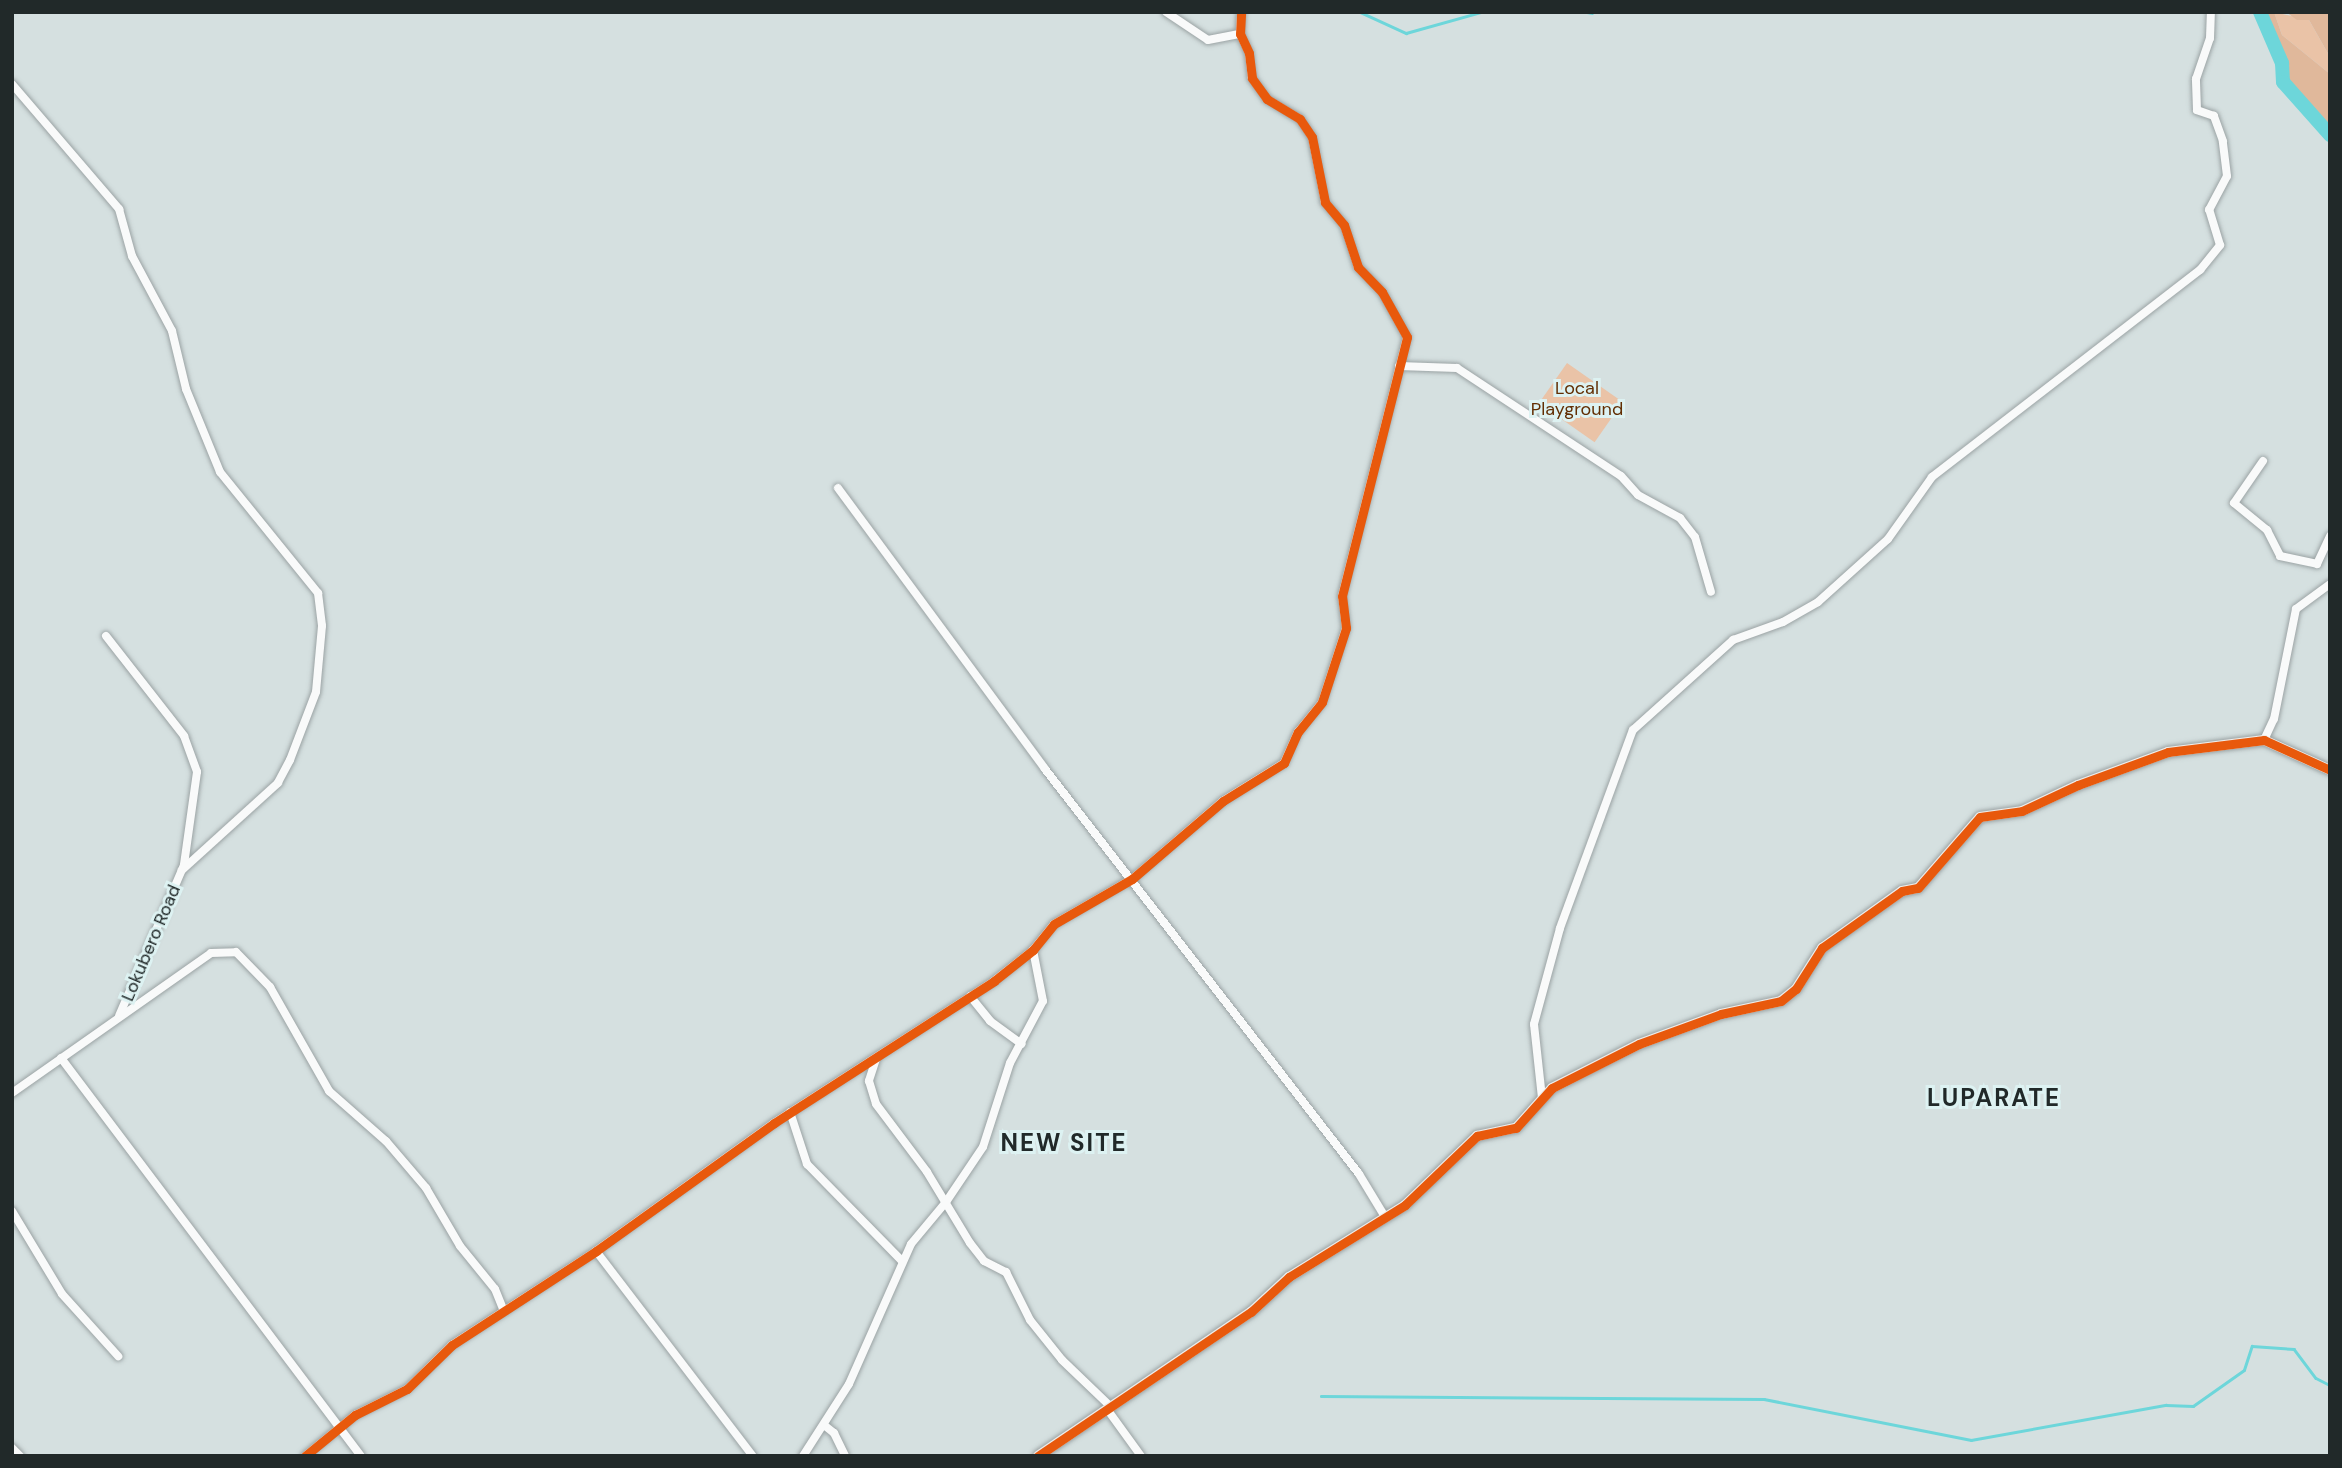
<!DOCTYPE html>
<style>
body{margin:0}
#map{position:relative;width:2342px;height:1468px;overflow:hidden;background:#d5e0e0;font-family:"DM Sans",sans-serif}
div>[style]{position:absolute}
.green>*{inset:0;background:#eac3a7;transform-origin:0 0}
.forest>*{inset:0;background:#e0b89b}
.stream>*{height:2.5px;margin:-1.25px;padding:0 1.25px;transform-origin:1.25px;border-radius:1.25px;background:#6dd6da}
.river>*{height:14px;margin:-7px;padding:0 7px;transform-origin:7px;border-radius:7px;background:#6dd6da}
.roads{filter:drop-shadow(0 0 2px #9ba3a4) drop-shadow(0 0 2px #9ba3a4)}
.street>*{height:8px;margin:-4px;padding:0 4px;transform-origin:4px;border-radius:4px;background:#f9fafa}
.secondary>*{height:10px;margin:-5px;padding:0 5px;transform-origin:5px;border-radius:5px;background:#eeedeb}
.cycleway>*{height:9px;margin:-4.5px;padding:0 4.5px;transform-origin:4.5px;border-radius:4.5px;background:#e8590c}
span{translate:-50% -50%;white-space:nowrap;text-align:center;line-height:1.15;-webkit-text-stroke:6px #ddf2f2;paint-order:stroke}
.park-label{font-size:18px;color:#622e03}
.street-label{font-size:18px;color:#212929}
.district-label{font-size:24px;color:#212929;font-weight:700;letter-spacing:2px}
.frame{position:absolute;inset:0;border:14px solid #212929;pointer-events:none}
</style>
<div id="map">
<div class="green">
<div style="clip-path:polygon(2274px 12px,2309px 20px,2330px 57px,2330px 74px,2282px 35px)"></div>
<div style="left:1567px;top:363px;width:68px;height:49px;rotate:35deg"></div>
</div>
<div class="forest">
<div style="clip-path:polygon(2260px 12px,2274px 12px,2282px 35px,2330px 74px,2330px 135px,2283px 82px,2282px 63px)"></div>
<div style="clip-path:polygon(2286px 12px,2330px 12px,2330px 57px,2309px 20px,2297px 20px)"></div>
</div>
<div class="stream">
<div style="left:1360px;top:12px;width:51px;rotate:24.5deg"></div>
<div style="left:1406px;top:33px;width:78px;rotate:-15.6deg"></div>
<div style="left:1587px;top:12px;width:5px;rotate:11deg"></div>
<div style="left:1321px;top:1396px;width:443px;rotate:0.4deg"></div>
<div style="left:1764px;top:1399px;width:211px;rotate:11.2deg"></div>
<div style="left:1971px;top:1440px;width:198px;rotate:-10.2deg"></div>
<div style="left:2166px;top:1405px;width:27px;rotate:2deg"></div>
<div style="left:2193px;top:1406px;width:62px;rotate:-35.2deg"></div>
<div style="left:2244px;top:1370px;width:25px;rotate:-72deg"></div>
<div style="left:2252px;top:1346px;width:42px;rotate:4.1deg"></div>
<div style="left:2294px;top:1349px;width:36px;rotate:53deg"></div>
<div style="left:2316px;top:1378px;width:16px;rotate:27deg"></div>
</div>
<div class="river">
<div style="left:2260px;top:12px;width:56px;rotate:66.7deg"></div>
<div style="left:2282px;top:63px;width:19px;rotate:87deg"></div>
<div style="left:2283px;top:82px;width:71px;rotate:48.4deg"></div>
</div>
<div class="roads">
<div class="street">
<div style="left:1166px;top:12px;width:50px;rotate:33.7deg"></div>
<div style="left:1208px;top:40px;width:33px;rotate:-11deg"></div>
<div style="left:12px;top:84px;width:165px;rotate:49.4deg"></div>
<div style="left:119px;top:209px;width:49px;rotate:74.5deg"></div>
<div style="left:132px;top:256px;width:85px;rotate:61.9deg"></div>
<div style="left:172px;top:331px;width:60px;rotate:76.4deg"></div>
<div style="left:186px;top:389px;width:90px;rotate:67.7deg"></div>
<div style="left:220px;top:472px;width:156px;rotate:51deg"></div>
<div style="left:318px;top:593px;width:33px;rotate:83deg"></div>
<div style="left:322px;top:626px;width:66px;rotate:95.2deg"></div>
<div style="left:316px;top:692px;width:73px;rotate:110.9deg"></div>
<div style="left:290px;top:760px;width:26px;rotate:118deg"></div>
<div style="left:278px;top:783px;width:130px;rotate:137.8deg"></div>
<div style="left:1399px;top:366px;width:58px;rotate:2deg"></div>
<div style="left:1457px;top:368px;width:196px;rotate:33.4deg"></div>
<div style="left:1621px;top:476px;width:25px;rotate:48deg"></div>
<div style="left:1638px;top:495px;width:48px;rotate:28.7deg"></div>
<div style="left:1680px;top:518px;width:24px;rotate:52deg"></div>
<div style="left:1695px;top:537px;width:57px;rotate:73.8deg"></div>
<div style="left:2263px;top:461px;width:51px;rotate:124.6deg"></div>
<div style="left:2234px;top:503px;width:43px;rotate:39.3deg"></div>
<div style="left:2267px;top:530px;width:29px;rotate:63deg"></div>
<div style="left:2280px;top:556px;width:38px;rotate:12deg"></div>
<div style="left:2317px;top:564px;width:31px;rotate:-65deg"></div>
<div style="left:838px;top:488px;width:349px;rotate:53.6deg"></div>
<div style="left:1045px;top:769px;width:512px;rotate:52.21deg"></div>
<div style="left:1359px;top:1174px;width:50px;rotate:58.8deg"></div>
<div style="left:106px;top:636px;width:127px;rotate:52deg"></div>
<div style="left:184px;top:736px;width:38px;rotate:70deg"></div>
<div style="left:197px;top:772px;width:94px;rotate:98deg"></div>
<div style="left:184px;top:865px;width:164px;rotate:113.3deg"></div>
<div style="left:2264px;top:740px;width:23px;rotate:-65deg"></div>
<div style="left:2274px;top:719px;width:112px;rotate:-78.7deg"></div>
<div style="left:2296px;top:609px;width:42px;rotate:-36.3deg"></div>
<div style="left:970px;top:996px;width:32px;rotate:51deg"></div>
<div style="left:990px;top:1021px;width:39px;rotate:36deg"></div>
<div style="left:61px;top:1058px;width:498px;rotate:53deg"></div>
<div style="left:876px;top:1059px;width:23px;rotate:108deg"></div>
<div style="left:869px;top:1081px;width:24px;rotate:73deg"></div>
<div style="left:876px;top:1104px;width:85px;rotate:53.1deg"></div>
<div style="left:927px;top:1172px;width:83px;rotate:58.8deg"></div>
<div style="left:970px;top:1243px;width:23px;rotate:52deg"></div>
<div style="left:984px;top:1261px;width:25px;rotate:27deg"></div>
<div style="left:1006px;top:1272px;width:54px;rotate:63.4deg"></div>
<div style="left:1030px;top:1320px;width:51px;rotate:51.3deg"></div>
<div style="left:1062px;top:1360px;width:66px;rotate:43.8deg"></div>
<div style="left:12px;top:1093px;width:243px;rotate:-35.1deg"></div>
<div style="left:211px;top:953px;width:25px;rotate:-2deg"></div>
<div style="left:236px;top:952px;width:49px;rotate:45.8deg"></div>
<div style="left:270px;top:987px;width:120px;rotate:60.4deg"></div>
<div style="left:329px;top:1091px;width:76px;rotate:41.3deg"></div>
<div style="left:386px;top:1141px;width:62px;rotate:49.6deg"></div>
<div style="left:426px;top:1188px;width:67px;rotate:59.6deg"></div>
<div style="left:460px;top:1246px;width:55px;rotate:50.9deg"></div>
<div style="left:495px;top:1289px;width:24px;rotate:68deg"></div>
<div style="left:1542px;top:1098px;width:74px;rotate:-96.2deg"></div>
<div style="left:1534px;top:1024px;width:99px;rotate:-74.8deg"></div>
<div style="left:1560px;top:928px;width:211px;rotate:-69.8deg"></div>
<div style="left:1633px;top:730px;width:135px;rotate:-42deg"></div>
<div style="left:1733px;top:640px;width:53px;rotate:-19.8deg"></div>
<div style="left:1783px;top:622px;width:40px;rotate:-29.7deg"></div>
<div style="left:1818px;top:602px;width:94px;rotate:-42deg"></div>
<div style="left:1888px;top:539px;width:76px;rotate:-54.6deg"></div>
<div style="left:1932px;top:477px;width:339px;rotate:-37.7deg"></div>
<div style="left:2200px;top:270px;width:32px;rotate:-51deg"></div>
<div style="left:2220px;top:245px;width:37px;rotate:-107deg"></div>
<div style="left:2209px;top:210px;width:38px;rotate:-62deg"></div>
<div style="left:2227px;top:176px;width:35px;rotate:-97deg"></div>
<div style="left:2223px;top:141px;width:27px;rotate:-110deg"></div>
<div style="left:2214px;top:116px;width:18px;rotate:-161deg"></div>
<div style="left:2197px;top:110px;width:31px;rotate:-92deg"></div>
<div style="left:2196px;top:79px;width:43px;rotate:-71.1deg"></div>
<div style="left:2210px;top:38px;width:26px;rotate:-88deg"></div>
<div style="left:790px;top:1112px;width:55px;rotate:71.9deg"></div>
<div style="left:807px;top:1164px;width:136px;rotate:45.6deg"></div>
<div style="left:12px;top:1211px;width:97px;rotate:58.9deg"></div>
<div style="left:62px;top:1294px;width:84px;rotate:47.9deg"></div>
<div style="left:596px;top:1251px;width:258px;rotate:52.6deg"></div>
<div style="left:1107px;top:1409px;width:58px;rotate:54.1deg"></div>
<div style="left:824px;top:1425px;width:13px;rotate:39deg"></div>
<div style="left:834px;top:1433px;width:25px;rotate:64deg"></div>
<div style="left:12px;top:1448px;width:11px;rotate:45deg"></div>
<div style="left:305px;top:1456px;width:65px;rotate:-39.4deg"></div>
<div style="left:355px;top:1415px;width:58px;rotate:-26.6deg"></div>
<div style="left:407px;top:1389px;width:63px;rotate:-44.4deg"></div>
<div style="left:452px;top:1345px;width:172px;rotate:-33.1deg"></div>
<div style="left:596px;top:1251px;width:219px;rotate:-35.7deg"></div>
<div style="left:774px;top:1123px;width:262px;rotate:-32.8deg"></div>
<div style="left:994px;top:981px;width:50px;rotate:-38.5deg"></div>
<div style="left:1033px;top:950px;width:33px;rotate:-51deg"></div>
<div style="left:1054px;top:924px;width:90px;rotate:-30deg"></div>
<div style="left:1132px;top:879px;width:120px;rotate:-40.6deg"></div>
<div style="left:1223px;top:801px;width:72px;rotate:-31.9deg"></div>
<div style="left:1284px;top:763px;width:34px;rotate:-66deg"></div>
<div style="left:1298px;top:732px;width:38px;rotate:-51deg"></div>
<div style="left:1322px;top:702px;width:78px;rotate:-72deg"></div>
<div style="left:1346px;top:628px;width:32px;rotate:-97deg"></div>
<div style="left:1342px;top:596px;width:267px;rotate:-75.9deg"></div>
<div style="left:1407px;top:337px;width:51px;rotate:-119.1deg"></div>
<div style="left:1382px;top:292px;width:35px;rotate:-134deg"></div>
<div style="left:1358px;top:267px;width:44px;rotate:-108.4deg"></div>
<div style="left:1344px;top:225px;width:30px;rotate:-130deg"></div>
<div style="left:1325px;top:202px;width:66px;rotate:-101.3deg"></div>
<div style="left:1312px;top:137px;width:22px;rotate:-124deg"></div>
<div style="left:1300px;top:119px;width:39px;rotate:-149deg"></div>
<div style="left:1267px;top:99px;width:26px;rotate:-126deg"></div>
<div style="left:1252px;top:78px;width:25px;rotate:-97deg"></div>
<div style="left:1249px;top:53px;width:21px;rotate:-115deg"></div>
<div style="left:1240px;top:34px;width:22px;rotate:-87deg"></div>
<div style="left:803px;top:1456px;width:85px;rotate:-57.4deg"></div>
<div style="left:849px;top:1384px;width:153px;rotate:-66.1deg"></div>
<div style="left:911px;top:1244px;width:55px;rotate:-50.2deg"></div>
<div style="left:946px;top:1202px;width:66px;rotate:-56.1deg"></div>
<div style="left:983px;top:1147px;width:88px;rotate:-72.2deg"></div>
<div style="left:1010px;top:1063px;width:70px;rotate:-62deg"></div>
<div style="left:1043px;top:1001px;width:52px;rotate:-101.1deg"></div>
</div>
<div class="secondary">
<div style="left:1038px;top:1456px;width:257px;rotate:-34.1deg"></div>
<div style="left:1251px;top:1312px;width:52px;rotate:-42.6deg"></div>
<div style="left:1289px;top:1277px;width:137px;rotate:-31.8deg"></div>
<div style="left:1405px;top:1205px;width:100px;rotate:-43.8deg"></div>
<div style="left:1477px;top:1136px;width:40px;rotate:-12deg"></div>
<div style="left:1516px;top:1128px;width:54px;rotate:-48deg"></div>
<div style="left:1552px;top:1088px;width:97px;rotate:-26.8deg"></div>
<div style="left:1639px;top:1044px;width:87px;rotate:-20.1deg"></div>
<div style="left:1721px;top:1014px;width:61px;rotate:-12.2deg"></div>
<div style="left:1781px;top:1001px;width:19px;rotate:-39deg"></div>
<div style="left:1796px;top:989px;width:49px;rotate:-57.6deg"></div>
<div style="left:1822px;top:948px;width:98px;rotate:-35.5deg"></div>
<div style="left:1902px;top:891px;width:16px;rotate:-11deg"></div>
<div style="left:1918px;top:888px;width:94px;rotate:-48.9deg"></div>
<div style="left:1980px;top:817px;width:42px;rotate:-8.1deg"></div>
<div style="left:2022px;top:811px;width:62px;rotate:-24.9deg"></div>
<div style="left:2078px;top:785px;width:96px;rotate:-20.1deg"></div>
<div style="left:2168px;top:752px;width:97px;rotate:-7.1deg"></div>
<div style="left:2264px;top:740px;width:72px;rotate:24.4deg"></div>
</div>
</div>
<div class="cycleway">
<div style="left:305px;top:1456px;width:65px;rotate:-39.4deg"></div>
<div style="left:355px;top:1415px;width:58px;rotate:-26.6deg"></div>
<div style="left:407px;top:1389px;width:63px;rotate:-44.4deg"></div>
<div style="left:452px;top:1345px;width:172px;rotate:-33.1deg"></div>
<div style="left:596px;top:1251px;width:219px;rotate:-35.7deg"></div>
<div style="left:774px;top:1123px;width:262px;rotate:-32.8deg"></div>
<div style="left:994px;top:981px;width:50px;rotate:-38.5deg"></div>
<div style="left:1033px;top:950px;width:33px;rotate:-51deg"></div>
<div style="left:1054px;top:924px;width:90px;rotate:-30deg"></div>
<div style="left:1132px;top:879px;width:120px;rotate:-40.6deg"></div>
<div style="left:1223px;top:801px;width:72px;rotate:-31.9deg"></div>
<div style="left:1284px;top:763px;width:34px;rotate:-66deg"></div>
<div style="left:1298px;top:732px;width:38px;rotate:-51deg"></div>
<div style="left:1322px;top:702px;width:78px;rotate:-72deg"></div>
<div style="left:1346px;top:628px;width:32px;rotate:-97deg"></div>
<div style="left:1342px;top:596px;width:267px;rotate:-75.9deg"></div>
<div style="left:1407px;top:337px;width:51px;rotate:-119.1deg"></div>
<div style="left:1382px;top:292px;width:35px;rotate:-134deg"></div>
<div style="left:1358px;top:267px;width:44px;rotate:-108.4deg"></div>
<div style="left:1344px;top:225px;width:30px;rotate:-130deg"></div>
<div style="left:1325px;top:202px;width:66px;rotate:-101.3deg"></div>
<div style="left:1312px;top:137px;width:22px;rotate:-124deg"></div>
<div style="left:1300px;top:119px;width:39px;rotate:-149deg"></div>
<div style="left:1267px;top:99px;width:26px;rotate:-126deg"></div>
<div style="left:1252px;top:78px;width:25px;rotate:-97deg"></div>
<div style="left:1249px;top:53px;width:21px;rotate:-115deg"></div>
<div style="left:1240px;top:34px;width:22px;rotate:-87deg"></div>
<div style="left:1038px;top:1456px;width:257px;rotate:-34.1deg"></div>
<div style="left:1251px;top:1312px;width:52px;rotate:-42.6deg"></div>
<div style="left:1289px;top:1277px;width:137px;rotate:-31.8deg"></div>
<div style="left:1405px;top:1205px;width:100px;rotate:-43.8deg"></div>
<div style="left:1477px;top:1136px;width:40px;rotate:-12deg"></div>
<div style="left:1516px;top:1128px;width:54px;rotate:-48deg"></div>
<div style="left:1552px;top:1088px;width:97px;rotate:-26.8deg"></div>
<div style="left:1639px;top:1044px;width:87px;rotate:-20.1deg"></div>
<div style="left:1721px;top:1014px;width:61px;rotate:-12.2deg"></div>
<div style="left:1781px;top:1001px;width:19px;rotate:-39deg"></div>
<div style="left:1796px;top:989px;width:49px;rotate:-57.6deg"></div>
<div style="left:1822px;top:948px;width:98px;rotate:-35.5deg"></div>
<div style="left:1902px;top:891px;width:16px;rotate:-11deg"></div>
<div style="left:1918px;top:888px;width:94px;rotate:-48.9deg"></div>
<div style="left:1980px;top:817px;width:42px;rotate:-8.1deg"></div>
<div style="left:2022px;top:811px;width:62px;rotate:-24.9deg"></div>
<div style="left:2078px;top:785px;width:96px;rotate:-20.1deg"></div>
<div style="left:2168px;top:752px;width:97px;rotate:-7.1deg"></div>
<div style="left:2264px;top:740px;width:72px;rotate:24.4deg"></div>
</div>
<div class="park-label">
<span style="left:1577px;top:399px">Local<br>Playground</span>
</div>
<div class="street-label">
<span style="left:151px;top:943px;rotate:-67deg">Lokubero Road</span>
</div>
<div class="district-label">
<span style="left:1994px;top:1098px">LUPARATE</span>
<span style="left:1064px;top:1143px">NEW SITE</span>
</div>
<div class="frame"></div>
</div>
